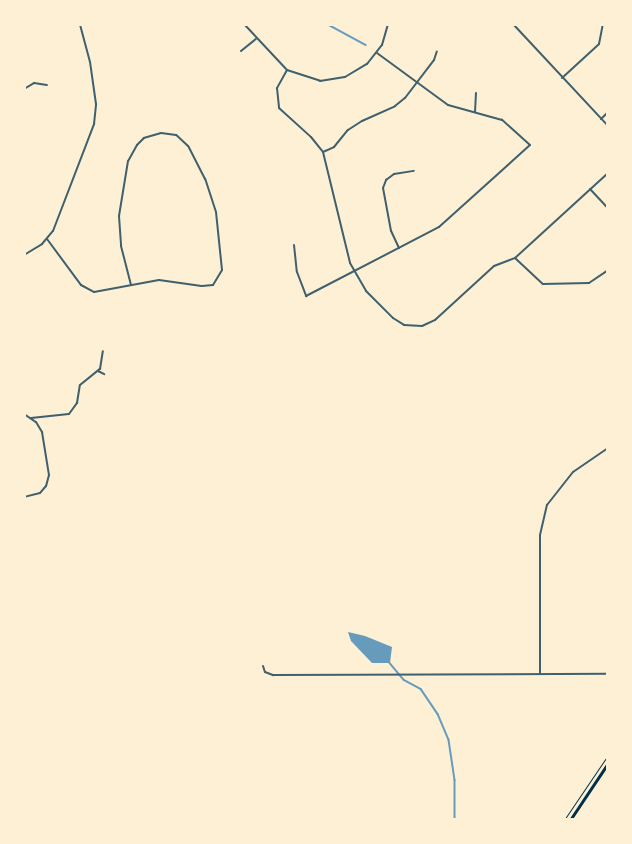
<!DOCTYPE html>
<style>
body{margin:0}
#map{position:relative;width:632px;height:844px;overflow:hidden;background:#fdf0d5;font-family:"Roboto Serif",serif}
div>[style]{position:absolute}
.water>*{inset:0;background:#669bbc}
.stream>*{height:1.5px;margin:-0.75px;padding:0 0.75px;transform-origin:0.75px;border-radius:0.75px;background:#669bbc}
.path>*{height:1px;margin:-0.5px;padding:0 0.5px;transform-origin:0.5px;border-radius:0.5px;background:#003049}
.minor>*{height:2px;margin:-1px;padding:0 1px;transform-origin:1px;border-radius:1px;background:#3f606c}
.tertiary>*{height:2px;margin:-1px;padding:0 1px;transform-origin:1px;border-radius:1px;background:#3f606c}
.secondary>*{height:3px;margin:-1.5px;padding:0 1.5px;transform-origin:1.5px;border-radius:1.5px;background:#003049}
span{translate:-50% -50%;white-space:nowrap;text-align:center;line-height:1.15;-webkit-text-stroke:6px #fdf0d5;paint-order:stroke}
.frame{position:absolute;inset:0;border:26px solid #fdf0d5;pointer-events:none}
</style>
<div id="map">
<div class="water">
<div style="clip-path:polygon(348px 632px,365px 636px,392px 647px,390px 663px,372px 663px,351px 641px)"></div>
</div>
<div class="stream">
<div style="left:327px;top:24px;width:44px;rotate:28.3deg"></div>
<div style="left:389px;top:662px;width:23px;rotate:50deg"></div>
<div style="left:404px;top:680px;width:19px;rotate:28deg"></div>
<div style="left:421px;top:689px;width:30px;rotate:56deg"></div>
<div style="left:438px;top:714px;width:28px;rotate:67deg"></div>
<div style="left:449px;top:740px;width:40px;rotate:81.5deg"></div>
<div style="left:455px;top:780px;width:40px;rotate:90deg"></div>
</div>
<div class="path">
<div style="left:564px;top:820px;width:78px;rotate:-55.9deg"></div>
</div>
<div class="minor">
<div style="left:244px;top:24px;width:63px;rotate:46.9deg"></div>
<div style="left:287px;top:70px;width:35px;rotate:18deg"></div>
<div style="left:320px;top:81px;width:25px;rotate:-9deg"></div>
<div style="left:345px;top:77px;width:26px;rotate:-31deg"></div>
<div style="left:367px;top:64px;width:24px;rotate:-52deg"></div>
<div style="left:382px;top:45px;width:22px;rotate:-74deg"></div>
<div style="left:513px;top:24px;width:139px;rotate:47deg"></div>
<div style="left:241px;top:51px;width:19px;rotate:-39deg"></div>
<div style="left:287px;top:70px;width:21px;rotate:119deg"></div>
<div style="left:277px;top:88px;width:20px;rotate:84deg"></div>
<div style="left:279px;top:108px;width:43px;rotate:42.2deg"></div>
<div style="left:311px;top:137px;width:19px;rotate:51deg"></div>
<div style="left:323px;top:152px;width:114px;rotate:76.3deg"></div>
<div style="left:350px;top:263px;width:32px;rotate:60deg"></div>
<div style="left:366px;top:291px;width:38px;rotate:45deg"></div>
<div style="left:393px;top:318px;width:13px;rotate:32deg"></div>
<div style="left:404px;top:325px;width:18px;rotate:3deg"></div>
<div style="left:422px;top:326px;width:14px;rotate:-25deg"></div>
<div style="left:435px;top:320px;width:80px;rotate:-42.5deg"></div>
<div style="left:494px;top:266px;width:22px;rotate:-21deg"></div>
<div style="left:515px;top:258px;width:126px;rotate:-42.4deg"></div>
<div style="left:562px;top:78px;width:50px;rotate:-42.6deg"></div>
<div style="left:599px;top:44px;width:20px;rotate:-79deg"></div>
<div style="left:24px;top:89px;width:12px;rotate:-31deg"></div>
<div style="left:34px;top:83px;width:13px;rotate:9deg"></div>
<div style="left:475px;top:112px;width:19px;rotate:-87deg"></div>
<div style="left:601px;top:119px;width:10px;rotate:-45deg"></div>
<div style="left:323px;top:152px;width:12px;rotate:-24deg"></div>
<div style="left:334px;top:147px;width:22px;rotate:-51deg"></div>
<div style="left:348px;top:130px;width:17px;rotate:-33deg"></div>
<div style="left:362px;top:121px;width:36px;rotate:-24deg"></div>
<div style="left:395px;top:106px;width:13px;rotate:-39deg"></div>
<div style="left:405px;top:98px;width:48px;rotate:-52.7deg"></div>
<div style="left:434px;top:60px;width:9px;rotate:-72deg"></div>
<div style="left:590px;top:189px;width:26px;rotate:47deg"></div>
<div style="left:47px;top:239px;width:57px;rotate:53.5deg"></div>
<div style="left:81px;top:285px;width:15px;rotate:28deg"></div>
<div style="left:94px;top:292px;width:66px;rotate:-10.5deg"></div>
<div style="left:159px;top:280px;width:43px;rotate:7.9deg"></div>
<div style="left:202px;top:286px;width:11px;rotate:-5deg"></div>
<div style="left:213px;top:285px;width:17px;rotate:-59deg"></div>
<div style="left:222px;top:270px;width:58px;rotate:-95.9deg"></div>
<div style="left:216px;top:212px;width:35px;rotate:-108deg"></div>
<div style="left:205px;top:179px;width:37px;rotate:-117deg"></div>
<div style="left:188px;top:146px;width:16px;rotate:-137deg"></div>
<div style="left:176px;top:135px;width:15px;rotate:-172deg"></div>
<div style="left:161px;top:133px;width:18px;rotate:164deg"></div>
<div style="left:144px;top:138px;width:10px;rotate:135deg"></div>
<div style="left:137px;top:145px;width:18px;rotate:119deg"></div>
<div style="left:128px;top:161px;width:56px;rotate:99.3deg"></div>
<div style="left:119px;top:216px;width:30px;rotate:86deg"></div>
<div style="left:121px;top:246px;width:40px;rotate:75.6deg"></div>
<div style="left:294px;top:245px;width:27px;rotate:84deg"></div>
<div style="left:297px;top:272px;width:26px;rotate:69deg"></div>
<div style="left:306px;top:296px;width:150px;rotate:-27.4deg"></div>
<div style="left:439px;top:227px;width:122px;rotate:-42deg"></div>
<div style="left:530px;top:145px;width:38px;rotate:-138deg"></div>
<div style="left:502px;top:120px;width:56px;rotate:-164.5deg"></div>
<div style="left:448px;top:105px;width:88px;rotate:-143.8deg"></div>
<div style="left:399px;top:248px;width:19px;rotate:-115deg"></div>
<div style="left:391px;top:231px;width:44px;rotate:-100.5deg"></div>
<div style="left:383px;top:188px;width:9px;rotate:-69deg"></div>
<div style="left:386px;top:180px;width:10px;rotate:-37deg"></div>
<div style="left:394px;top:174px;width:20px;rotate:-9deg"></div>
<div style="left:515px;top:258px;width:38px;rotate:43deg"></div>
<div style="left:543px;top:284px;width:46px;rotate:-1.2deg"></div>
<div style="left:589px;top:283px;width:23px;rotate:-34deg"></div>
<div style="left:98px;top:371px;width:7px;rotate:27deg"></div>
<div style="left:24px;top:414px;width:14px;rotate:34deg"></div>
<div style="left:36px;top:422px;width:12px;rotate:59deg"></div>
<div style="left:42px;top:432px;width:44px;rotate:80.8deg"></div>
<div style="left:49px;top:475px;width:11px;rotate:105deg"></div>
<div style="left:46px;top:486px;width:9px;rotate:131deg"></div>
<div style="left:40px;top:493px;width:16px;rotate:166deg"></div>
<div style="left:31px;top:418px;width:38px;rotate:-6deg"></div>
<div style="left:69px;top:414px;width:14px;rotate:-54deg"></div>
<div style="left:77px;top:403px;width:18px;rotate:-81deg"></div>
<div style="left:80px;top:385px;width:26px;rotate:-39deg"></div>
<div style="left:100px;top:369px;width:18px;rotate:-81deg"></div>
<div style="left:263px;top:666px;width:6px;rotate:72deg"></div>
<div style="left:265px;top:672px;width:9px;rotate:21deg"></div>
<div style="left:273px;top:675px;width:335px;rotate:-0.2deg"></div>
<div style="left:540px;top:674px;width:139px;rotate:-90deg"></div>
<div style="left:540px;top:535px;width:31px;rotate:-77deg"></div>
<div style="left:547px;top:505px;width:42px;rotate:-51.8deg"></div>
<div style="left:573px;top:472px;width:42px;rotate:-34.4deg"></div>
</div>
<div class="tertiary">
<div style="left:24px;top:255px;width:21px;rotate:-31deg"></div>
<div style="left:42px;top:244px;width:17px;rotate:-50deg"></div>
<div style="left:53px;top:231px;width:115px;rotate:-69deg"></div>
<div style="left:94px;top:124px;width:20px;rotate:-84deg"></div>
<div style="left:96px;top:104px;width:42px;rotate:-98.1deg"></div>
<div style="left:90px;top:62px;width:39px;rotate:-105deg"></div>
</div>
<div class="secondary">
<div style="left:570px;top:820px;width:69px;rotate:-56.3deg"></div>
</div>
<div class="frame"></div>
</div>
